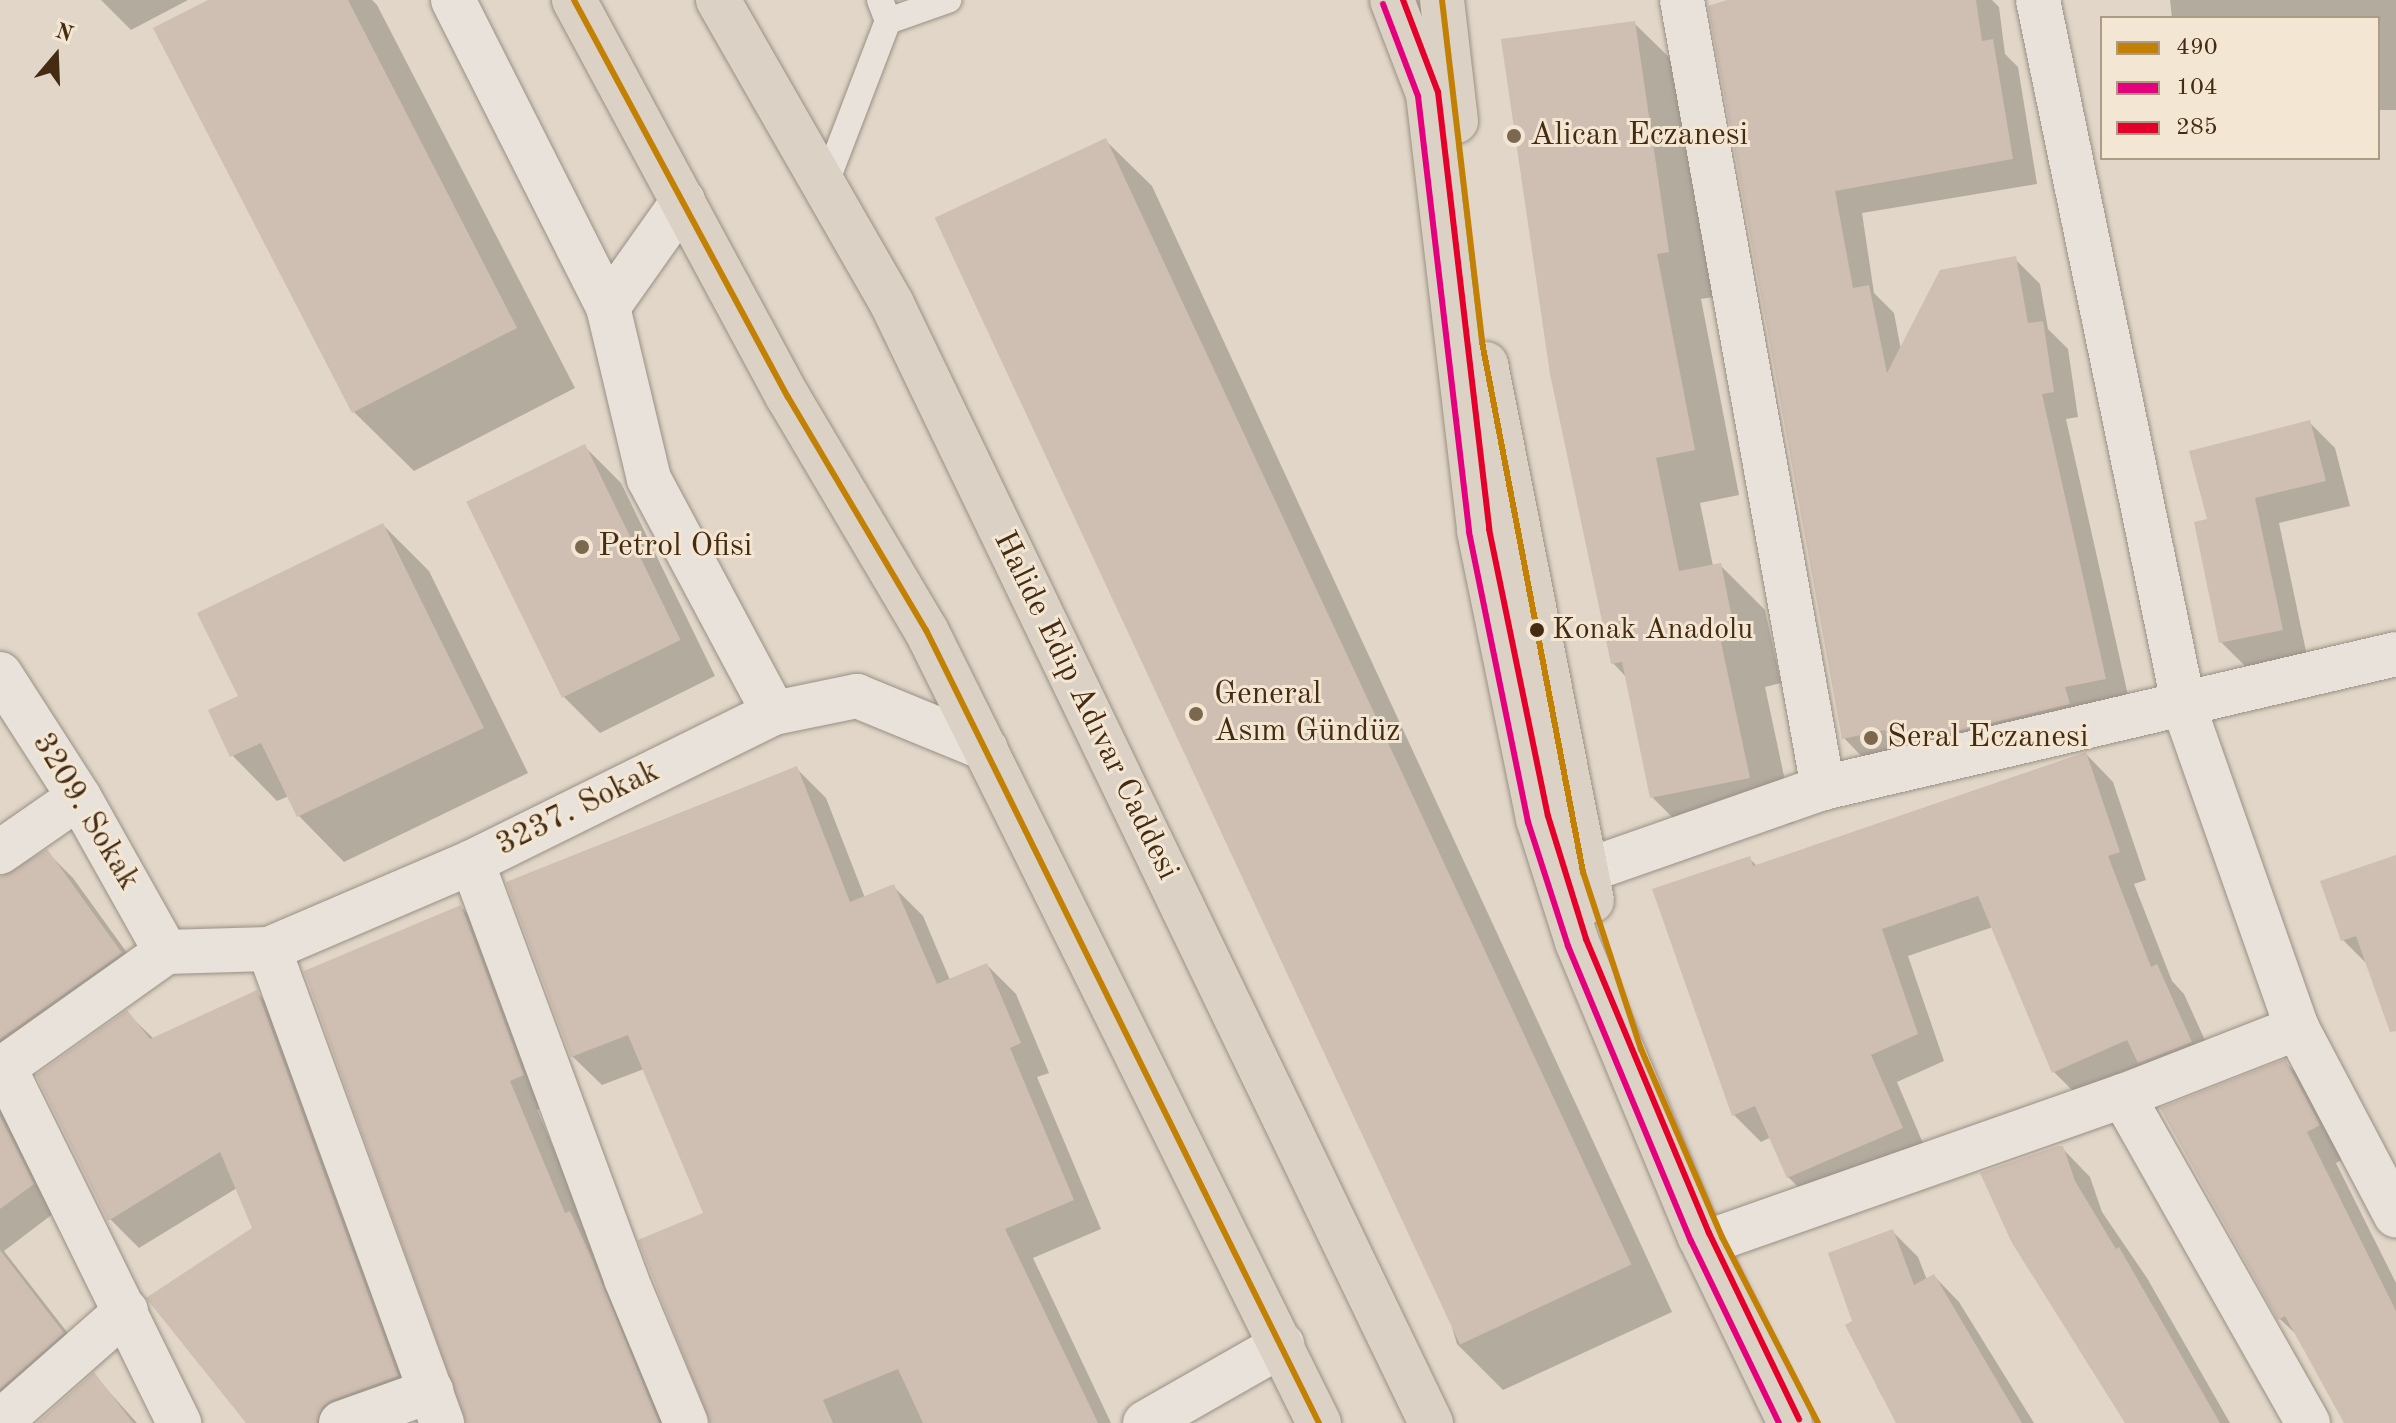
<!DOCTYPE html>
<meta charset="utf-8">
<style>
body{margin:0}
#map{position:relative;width:2396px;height:1423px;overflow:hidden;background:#e1d6c7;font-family:"Old Standard TT",serif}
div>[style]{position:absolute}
.shadow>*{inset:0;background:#0003}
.building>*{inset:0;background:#cfbeb2;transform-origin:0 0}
.roads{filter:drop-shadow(0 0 2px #999084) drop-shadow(0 0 2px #999084)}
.lane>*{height:26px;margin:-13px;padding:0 13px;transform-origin:13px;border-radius:13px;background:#e8e2da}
.street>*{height:44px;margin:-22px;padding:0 22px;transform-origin:22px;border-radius:22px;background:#e8e2da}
.secondary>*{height:44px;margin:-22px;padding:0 22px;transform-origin:22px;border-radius:22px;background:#e8e2da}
.primary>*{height:44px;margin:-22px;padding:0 22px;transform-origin:22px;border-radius:22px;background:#dbd2c5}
.bus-1>*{height:6px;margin:-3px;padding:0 3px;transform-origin:3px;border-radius:3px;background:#c28105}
.bus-2>*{height:6px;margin:-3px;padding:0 3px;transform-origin:3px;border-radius:3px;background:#e5007d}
.bus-3>*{height:6px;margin:-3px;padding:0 3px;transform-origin:3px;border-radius:3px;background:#e4002b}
.dots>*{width:22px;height:22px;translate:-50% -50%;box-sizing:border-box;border:4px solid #f3e6d3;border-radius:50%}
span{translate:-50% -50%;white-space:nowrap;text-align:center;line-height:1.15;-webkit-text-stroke:6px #f3e6d3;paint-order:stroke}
.bus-label{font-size:30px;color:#452b11}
.left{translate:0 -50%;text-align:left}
.poi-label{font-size:32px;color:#452b11}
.street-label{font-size:32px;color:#452b11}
.legend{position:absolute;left:2100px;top:16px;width:280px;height:144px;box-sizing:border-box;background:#f3e6d3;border:2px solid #ad9b85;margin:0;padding:10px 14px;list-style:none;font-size:24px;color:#452b11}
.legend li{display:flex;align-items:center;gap:16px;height:40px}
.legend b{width:40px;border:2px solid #ad9b85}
.north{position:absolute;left:16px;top:16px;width:80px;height:80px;-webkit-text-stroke:6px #f3e6d3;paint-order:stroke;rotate:19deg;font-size:22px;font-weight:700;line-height:32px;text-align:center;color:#452b11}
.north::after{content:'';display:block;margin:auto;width:28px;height:36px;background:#452b11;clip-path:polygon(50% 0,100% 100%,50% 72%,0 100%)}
</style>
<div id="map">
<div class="shadow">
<div style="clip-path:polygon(101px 0,188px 0,131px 30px)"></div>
<div style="clip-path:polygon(212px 0,372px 0,377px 5px,575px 388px,414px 471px,354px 412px)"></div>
<div style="clip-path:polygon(1751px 0,1992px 0,1999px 7px,2005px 54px,2018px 67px,2037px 184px,1862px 213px,1874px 293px,1894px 313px,1901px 350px,2015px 259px,2040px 284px,2048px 329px,2068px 349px,2078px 417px,2066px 419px,2130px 704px,1869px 764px,1844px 738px,1711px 6px)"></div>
<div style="clip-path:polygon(2170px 0,2396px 0,2396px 110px,2378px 110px,2378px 18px,2172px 18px)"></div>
<div style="clip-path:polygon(1634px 23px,1680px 68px,1713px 297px,1701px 299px,1739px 495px,1700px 503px,1713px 566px,1720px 565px,1765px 610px,1781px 683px,1765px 687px,1794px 823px,1697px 842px,1652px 797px,1627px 678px,1613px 663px)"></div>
<div style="clip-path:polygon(1105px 140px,1152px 186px,1672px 1312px,1503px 1390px,1457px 1344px)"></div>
<div style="clip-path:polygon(2310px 423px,2335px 448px,2350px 506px,2279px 523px,2307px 656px,2247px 668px,2221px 642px,2210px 521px)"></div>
<div style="clip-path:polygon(585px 447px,621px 483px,715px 676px,600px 733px,564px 697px)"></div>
<div style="clip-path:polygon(383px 525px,429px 571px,528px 773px,344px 862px,299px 816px,289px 796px,277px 801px,232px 755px,241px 697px)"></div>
<div style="clip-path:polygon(2086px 754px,2113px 782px,2146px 880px,2134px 884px,2172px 981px,2184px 994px,2218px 1069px,2081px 1099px,2054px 1072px,1993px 927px,1908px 956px,1944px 1061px,1897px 1082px,1928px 1155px,1816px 1204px,1788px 1177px,1771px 1137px,1761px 1142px,1734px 1115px,1749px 858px,1758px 867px)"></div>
<div style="clip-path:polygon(796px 768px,826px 798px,865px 898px,894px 887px,923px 916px,950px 980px,987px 965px,1016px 994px,1049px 1073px,1037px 1077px,1101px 1229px,1033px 1258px,1111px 1423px,710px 1423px,706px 1214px,644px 1069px,602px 1085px,572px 1056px)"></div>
<div style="clip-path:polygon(47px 852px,73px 878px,146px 979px,2px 1086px,58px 1210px,4px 1251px,88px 1359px,0 1423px,0 880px)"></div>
<div style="clip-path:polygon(2396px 857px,2396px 1013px,2369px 966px,2343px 940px)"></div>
<div style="clip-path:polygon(461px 907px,490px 936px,552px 1104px,537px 1110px,674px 1423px,466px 1423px)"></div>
<div style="clip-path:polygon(257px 993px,286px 1022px,426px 1405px,382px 1423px,249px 1423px,254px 1229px,237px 1188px,139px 1248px,110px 1219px,127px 1013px,154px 1039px)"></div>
<div style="clip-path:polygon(2285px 1062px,2316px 1093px,2349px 1156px,2336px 1163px,2396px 1283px,2396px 1423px,2348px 1423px,2301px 1339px,2280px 1319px)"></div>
<div style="clip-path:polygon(2062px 1148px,2090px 1177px,2102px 1212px,2147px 1278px,2230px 1423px,2126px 1423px)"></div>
<div style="clip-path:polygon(1893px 1232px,1918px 1257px,1927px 1280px,1934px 1276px,1959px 1302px,2034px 1423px,1898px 1423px,1877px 1387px,1881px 1384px,1855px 1322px)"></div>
<div style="clip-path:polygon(94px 1375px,137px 1423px,37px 1423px)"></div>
</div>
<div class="building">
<div style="clip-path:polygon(208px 0,348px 0,517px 328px,352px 413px,153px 28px)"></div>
<div style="clip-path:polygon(1727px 0,1976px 0,1982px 41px,1993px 39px,2013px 159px,1835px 191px,1853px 288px,1869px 285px,1887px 373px,1940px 270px,2016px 256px,2028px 323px,2043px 321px,2054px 392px,2042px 394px,2106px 679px,2065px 687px,2070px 704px,1891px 747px,1885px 730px,1842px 739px,1708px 6px)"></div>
<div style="clip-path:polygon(1635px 21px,1669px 252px,1657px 254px,1695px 450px,1656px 458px,1679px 571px,1721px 563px,1736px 638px,1721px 642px,1750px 778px,1650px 798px,1622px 662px,1611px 664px,1550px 374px,1501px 39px)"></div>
<div style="left:1106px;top:138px;width:1243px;height:189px;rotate:65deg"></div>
<div style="clip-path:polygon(2310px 420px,2326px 481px,2255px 498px,2283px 630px,2219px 643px,2194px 522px,2207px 519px,2189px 451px)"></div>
<div style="left:585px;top:444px;width:218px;height:132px;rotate:64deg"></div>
<div style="clip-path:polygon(383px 523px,484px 728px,297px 817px,261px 743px,230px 757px,208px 710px,238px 696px,197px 613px)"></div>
<div style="clip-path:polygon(2086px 752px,2120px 852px,2108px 856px,2151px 967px,2157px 964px,2192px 1042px,2138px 1063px,2127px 1040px,2052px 1073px,1978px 896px,1882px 929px,1918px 1034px,1871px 1055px,1903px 1128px,1787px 1178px,1755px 1106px,1732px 1116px,1652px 889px,1750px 856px,1753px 866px)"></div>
<div style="clip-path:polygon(797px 766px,850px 902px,894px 884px,937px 984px,987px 963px,1021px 1043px,1010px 1048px,1074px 1200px,1005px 1229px,1098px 1423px,923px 1423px,898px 1369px,823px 1400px,833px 1423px,710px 1423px,638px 1240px,703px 1213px,628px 1035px,571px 1057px,506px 882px)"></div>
<div style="clip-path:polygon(47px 849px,122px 953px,0 1039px,0 877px)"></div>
<div style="clip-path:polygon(2396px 855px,2396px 1031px,2390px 1032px,2356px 936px,2341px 941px,2320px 881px)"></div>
<div style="clip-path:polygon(461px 905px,524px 1075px,510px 1081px,565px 1213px,570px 1211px,592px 1259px,659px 1423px,466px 1423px,304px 971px)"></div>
<div style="clip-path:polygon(257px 990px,398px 1376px,332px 1400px,322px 1407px,317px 1423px,246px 1423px,146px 1298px,252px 1228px,220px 1152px,108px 1221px,36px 1075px,127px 1010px,150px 1039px)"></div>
<div style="clip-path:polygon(2285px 1059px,2320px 1125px,2307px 1132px,2396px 1311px,2396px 1423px,2344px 1423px,2285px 1316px,2278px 1320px,2160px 1108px)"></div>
<div style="clip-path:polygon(0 1116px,34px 1184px,0 1209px)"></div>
<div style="clip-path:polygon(2058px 1146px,2063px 1146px,2075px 1181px,2116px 1249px,2119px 1247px,2220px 1423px,2125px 1423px,2012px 1243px,1980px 1173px)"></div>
<div style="clip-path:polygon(1893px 1229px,1914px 1285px,1934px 1274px,2022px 1423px,1896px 1423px,1845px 1325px,1852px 1321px,1828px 1253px)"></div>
<div style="clip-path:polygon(0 1250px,64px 1333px,0 1389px)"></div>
<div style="clip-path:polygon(94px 1372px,133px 1423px,37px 1423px)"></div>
</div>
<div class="roads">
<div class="lane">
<div style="left:880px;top:0;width:22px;rotate:69deg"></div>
<div style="left:888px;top:21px;width:64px;rotate:-19.3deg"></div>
<div style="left:823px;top:190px;width:181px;rotate:-69deg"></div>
</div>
<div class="street">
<div style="left:453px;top:0;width:344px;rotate:63.2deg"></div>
<div style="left:608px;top:307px;width:130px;rotate:-54.7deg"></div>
<div style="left:1682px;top:0;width:801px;rotate:79.86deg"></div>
<div style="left:2038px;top:0;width:722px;rotate:78.33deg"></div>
<div style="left:2184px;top:707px;width:340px;rotate:70.6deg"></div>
<div style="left:2297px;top:1028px;width:212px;rotate:62.2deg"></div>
<div style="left:608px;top:307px;width:177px;rotate:76.6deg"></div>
<div style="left:649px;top:479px;width:265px;rotate:61.9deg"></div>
<div style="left:0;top:852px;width:96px;rotate:-34.8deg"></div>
<div style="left:472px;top:862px;width:445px;rotate:69.7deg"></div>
<div style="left:626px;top:1279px;width:156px;rotate:67.4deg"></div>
<div style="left:1583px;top:872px;width:254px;rotate:-19.3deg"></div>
<div style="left:1823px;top:788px;width:588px;rotate:-13.16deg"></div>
<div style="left:269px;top:949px;width:505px;rotate:69.95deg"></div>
<div style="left:4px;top:1067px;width:397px;rotate:63.8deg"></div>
<div style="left:0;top:1070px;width:204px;rotate:-35.4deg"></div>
<div style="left:2123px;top:1096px;width:376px;rotate:60.5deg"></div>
<div style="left:1722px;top:1237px;width:425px;rotate:-19.4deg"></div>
<div style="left:2123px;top:1096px;width:187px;rotate:-21.3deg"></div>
<div style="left:0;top:1422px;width:168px;rotate:-41.4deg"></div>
<div style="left:341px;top:1423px;width:96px;rotate:-19.6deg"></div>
<div style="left:1145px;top:1423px;width:158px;rotate:-29.7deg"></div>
</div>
<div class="secondary">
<div style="left:0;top:674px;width:146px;rotate:57.3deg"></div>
<div style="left:79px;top:797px;width:178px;rotate:60.7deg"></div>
<div style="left:166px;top:952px;width:103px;rotate:-1.7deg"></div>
<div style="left:269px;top:949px;width:221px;rotate:-23.2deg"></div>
<div style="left:472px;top:862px;width:337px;rotate:-26.3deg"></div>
<div style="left:774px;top:713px;width:85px;rotate:-11.6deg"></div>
<div style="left:857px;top:696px;width:139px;rotate:22.3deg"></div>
</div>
<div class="primary">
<div style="left:574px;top:0;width:451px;rotate:61.7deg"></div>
<div style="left:788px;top:397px;width:271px;rotate:59.4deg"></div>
<div style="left:926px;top:630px;width:885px;rotate:63.64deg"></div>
<div style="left:718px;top:0;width:350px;rotate:60.2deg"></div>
<div style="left:892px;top:304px;width:1242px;rotate:64.28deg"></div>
<div style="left:1392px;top:0;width:101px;rotate:69deg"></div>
<div style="left:1428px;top:94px;width:440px;rotate:83.3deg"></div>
<div style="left:1479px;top:531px;width:294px;rotate:78.4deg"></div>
<div style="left:1538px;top:819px;width:129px;rotate:72.4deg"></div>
<div style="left:1577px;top:942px;width:320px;rotate:67.4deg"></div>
<div style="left:1700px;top:1237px;width:207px;rotate:64.2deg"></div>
<div style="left:1442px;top:0;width:122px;rotate:83.4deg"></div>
<div style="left:1486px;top:364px;width:547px;rotate:78.83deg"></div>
</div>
</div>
<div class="bus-1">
<div style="left:574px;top:0;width:451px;rotate:61.7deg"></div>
<div style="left:788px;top:397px;width:271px;rotate:59.4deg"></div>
<div style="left:926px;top:630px;width:885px;rotate:63.64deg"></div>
<div style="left:1442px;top:0;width:344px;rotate:83.3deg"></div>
<div style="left:1482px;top:342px;width:540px;rotate:79.21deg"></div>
<div style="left:1583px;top:872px;width:186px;rotate:71.9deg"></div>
<div style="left:1641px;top:1049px;width:205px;rotate:66.7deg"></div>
<div style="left:1722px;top:1237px;width:209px;rotate:62.7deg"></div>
</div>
<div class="bus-2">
<div style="left:1383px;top:4px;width:98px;rotate:69.2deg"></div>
<div style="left:1418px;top:96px;width:439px;rotate:83.3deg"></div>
<div style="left:1469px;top:532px;width:296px;rotate:78.5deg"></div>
<div style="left:1528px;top:822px;width:130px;rotate:72.1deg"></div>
<div style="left:1568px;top:946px;width:320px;rotate:67.4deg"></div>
<div style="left:1691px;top:1241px;width:202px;rotate:64.2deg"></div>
</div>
<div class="bus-3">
<div style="left:1403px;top:0;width:98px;rotate:69.2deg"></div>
<div style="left:1438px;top:92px;width:440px;rotate:83.3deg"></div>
<div style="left:1489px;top:529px;width:293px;rotate:78.4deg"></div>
<div style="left:1548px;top:816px;width:129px;rotate:72.8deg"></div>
<div style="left:1586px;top:939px;width:319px;rotate:67.3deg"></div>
<div style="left:1709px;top:1233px;width:207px;rotate:64.2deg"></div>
</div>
<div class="dots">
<div style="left:1514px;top:136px;background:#7c6751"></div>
<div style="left:582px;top:547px;background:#7c6751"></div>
<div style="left:1537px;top:630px;background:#452b11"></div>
<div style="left:1196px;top:714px;background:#7c6751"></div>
<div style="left:1871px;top:738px;background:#7c6751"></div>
</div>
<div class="bus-label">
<span class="left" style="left:1552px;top:630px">Konak Anadolu</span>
</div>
<div class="poi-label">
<span class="left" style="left:1530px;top:136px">Alican Eczanesi</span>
<span class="left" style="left:598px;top:547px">Petrol Ofisi</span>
<span class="left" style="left:1214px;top:714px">General<br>Asım Gündüz</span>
<span class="left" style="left:1887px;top:738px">Seral Eczanesi</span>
</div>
<div class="street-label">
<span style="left:1085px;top:706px;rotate:64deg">Halide Edip Adıvar Caddesi</span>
<span style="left:578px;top:809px;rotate:-26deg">3237. Sokak</span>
<span style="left:85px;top:812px;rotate:59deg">3209. Sokak</span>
</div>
<ul class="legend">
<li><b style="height:10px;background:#c28105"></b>490</li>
<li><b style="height:10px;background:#e5007d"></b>104</li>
<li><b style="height:10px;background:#e4002b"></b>285</li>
</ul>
<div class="north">N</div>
</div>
